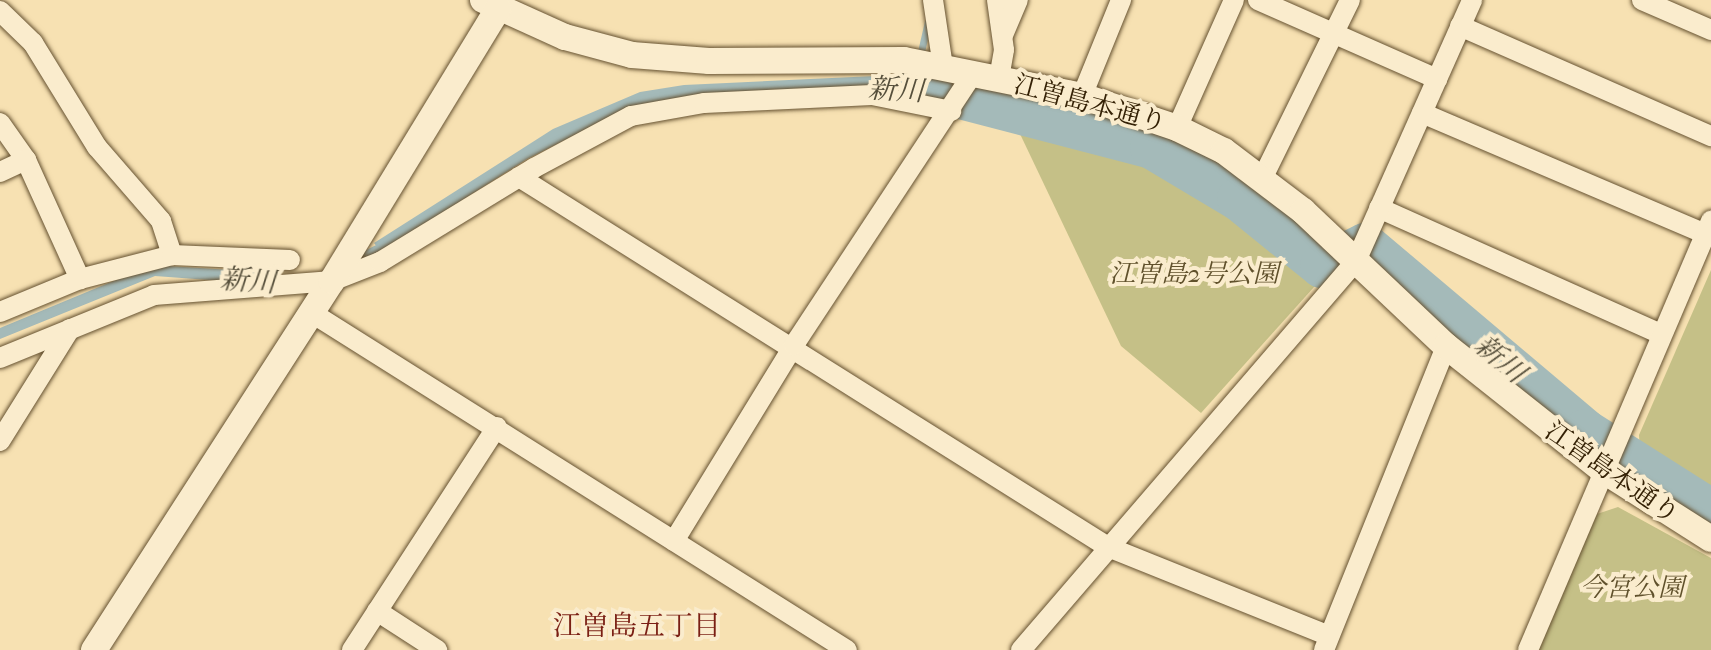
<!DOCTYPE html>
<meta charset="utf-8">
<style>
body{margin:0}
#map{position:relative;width:1711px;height:650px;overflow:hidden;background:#f7e1b2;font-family:"IM FELL French Canon","Noto Serif JP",serif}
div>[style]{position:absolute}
.green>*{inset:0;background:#c5c087}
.water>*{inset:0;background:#a4bab9}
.stream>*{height:7px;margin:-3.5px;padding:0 3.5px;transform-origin:3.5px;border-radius:3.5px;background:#a4bab9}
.river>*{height:44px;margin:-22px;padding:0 22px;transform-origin:22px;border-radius:22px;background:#a4bab9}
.roads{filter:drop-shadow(0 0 2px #655130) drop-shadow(0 0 2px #655130)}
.minor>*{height:20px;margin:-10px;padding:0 10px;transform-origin:10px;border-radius:10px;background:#faeccd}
.tertiary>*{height:26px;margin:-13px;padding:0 13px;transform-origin:13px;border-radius:13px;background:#faeccd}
span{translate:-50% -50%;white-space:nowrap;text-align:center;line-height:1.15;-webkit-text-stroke:8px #faeccd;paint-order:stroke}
.street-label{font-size:26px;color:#342105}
.park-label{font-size:26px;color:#60512c;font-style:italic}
.water-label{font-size:28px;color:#564f3b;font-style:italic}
.neighbourhood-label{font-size:28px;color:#7a1f14}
</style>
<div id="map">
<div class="green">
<div style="clip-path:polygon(1002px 96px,1169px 143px,1240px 185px,1332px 267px,1201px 413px,1121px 346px)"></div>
<div style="clip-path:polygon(1711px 270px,1711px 494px,1654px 469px,1640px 451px,1639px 435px)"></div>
<div style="clip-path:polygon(1618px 507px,1711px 558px,1711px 650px,1539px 650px,1594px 515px)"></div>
</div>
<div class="water">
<div style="clip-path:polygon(875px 76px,921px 82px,919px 93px,866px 87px,593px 126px,527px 159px,381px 252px,374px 243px,553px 129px,640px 92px,684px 85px)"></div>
<div style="clip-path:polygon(994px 96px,1168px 144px,1228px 177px,1287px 225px,1279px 234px,1233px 194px,1157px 152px,992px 105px)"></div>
<div style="clip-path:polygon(152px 265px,278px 273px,277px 285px,155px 276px,0 339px,0 328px)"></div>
</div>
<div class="stream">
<div style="left:920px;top:56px;width:35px;rotate:-77deg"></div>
<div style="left:355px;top:259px;width:31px;rotate:-27deg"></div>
</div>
<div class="river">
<div style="left:914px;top:85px;width:246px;rotate:14.6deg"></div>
<div style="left:1152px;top:147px;width:101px;rotate:30.9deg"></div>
<div style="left:1239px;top:199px;width:107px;rotate:38.9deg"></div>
<div style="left:1322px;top:266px;width:48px;rotate:-26deg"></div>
<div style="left:1365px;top:245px;width:288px;rotate:40.2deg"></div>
<div style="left:1585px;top:431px;width:149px;rotate:32.4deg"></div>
</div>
<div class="roads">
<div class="minor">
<div style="left:933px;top:0;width:68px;rotate:81.5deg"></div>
<div style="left:997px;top:0;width:50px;rotate:82deg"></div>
<div style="left:1004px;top:50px;width:29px;rotate:100deg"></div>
<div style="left:1258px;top:0;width:196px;rotate:23.8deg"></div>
<div style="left:1642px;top:0;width:75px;rotate:23.5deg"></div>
<div style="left:0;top:11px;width:46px;rotate:44.1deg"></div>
<div style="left:33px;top:43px;width:122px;rotate:58.4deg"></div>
<div style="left:97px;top:147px;width:98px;rotate:49.1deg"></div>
<div style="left:161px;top:221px;width:36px;rotate:72deg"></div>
<div style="left:1460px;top:26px;width:274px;rotate:23.7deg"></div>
<div style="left:1003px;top:35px;width:38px;rotate:-67deg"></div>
<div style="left:1082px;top:96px;width:104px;rotate:-67.9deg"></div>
<div style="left:1422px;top:113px;width:308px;rotate:23.1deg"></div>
<div style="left:0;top:123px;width:45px;rotate:54.9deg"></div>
<div style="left:26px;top:160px;width:131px;rotate:65.6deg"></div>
<div style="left:1177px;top:128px;width:140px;rotate:-66deg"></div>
<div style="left:0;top:172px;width:29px;rotate:-25deg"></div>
<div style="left:519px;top:177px;width:696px;rotate:32.14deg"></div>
<div style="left:1108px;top:547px;width:238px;rotate:21.9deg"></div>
<div style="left:1262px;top:179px;width:199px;rotate:-63.8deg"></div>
<div style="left:1379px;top:208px;width:309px;rotate:24.1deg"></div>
<div style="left:0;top:312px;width:87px;rotate:-22.4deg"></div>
<div style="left:80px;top:279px;width:95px;rotate:-14.6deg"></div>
<div style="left:172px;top:255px;width:118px;rotate:2.4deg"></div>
<div style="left:312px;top:313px;width:632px;rotate:32.21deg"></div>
<div style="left:0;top:358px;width:166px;rotate:-22.2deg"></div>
<div style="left:154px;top:295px;width:179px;rotate:-4.5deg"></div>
<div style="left:332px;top:281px;width:52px;rotate:-21.6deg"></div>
<div style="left:380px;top:262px;width:180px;rotate:-31.4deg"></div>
<div style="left:534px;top:168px;width:110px;rotate:-28.2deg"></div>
<div style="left:631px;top:116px;width:74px;rotate:-10.1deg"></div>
<div style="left:704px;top:103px;width:168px;rotate:-2.7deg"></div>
<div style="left:872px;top:95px;width:81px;rotate:11.4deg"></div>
<div style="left:0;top:441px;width:132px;rotate:-58deg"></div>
<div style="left:674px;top:541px;width:230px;rotate:-58.5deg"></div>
<div style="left:794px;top:345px;width:325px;rotate:-56.6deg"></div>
<div style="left:377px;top:611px;width:72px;rotate:33deg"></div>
<div style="left:352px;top:650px;width:266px;rotate:-57deg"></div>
<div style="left:1021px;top:650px;width:513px;rotate:-49.27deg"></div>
<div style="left:1356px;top:261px;width:286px;rotate:-66deg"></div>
<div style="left:1324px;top:650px;width:328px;rotate:-68.1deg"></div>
<div style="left:1528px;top:650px;width:467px;rotate:-66.9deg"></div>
</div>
<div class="tertiary">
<div style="left:483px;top:0;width:90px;rotate:24.3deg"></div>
<div style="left:565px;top:37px;width:69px;rotate:15deg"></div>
<div style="left:632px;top:55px;width:77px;rotate:4.5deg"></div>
<div style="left:709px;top:61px;width:195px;rotate:-0.3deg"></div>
<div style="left:904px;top:60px;width:182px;rotate:11.4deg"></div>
<div style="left:1082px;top:96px;width:100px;rotate:18.6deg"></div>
<div style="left:1177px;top:128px;width:52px;rotate:26.1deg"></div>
<div style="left:1224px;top:151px;width:99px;rotate:37.2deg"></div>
<div style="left:1303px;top:211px;width:197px;rotate:43.4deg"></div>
<div style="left:1446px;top:346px;width:198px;rotate:38.4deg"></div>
<div style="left:1601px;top:469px;width:130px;rotate:32.5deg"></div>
<div style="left:94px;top:650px;width:439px;rotate:-57.2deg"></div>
<div style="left:332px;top:281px;width:319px;rotate:-58.6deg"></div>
</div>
</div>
<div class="street-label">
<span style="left:1090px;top:104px;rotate:15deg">江曽島本通り</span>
<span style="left:1612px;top:473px;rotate:35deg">江曽島本通り</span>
</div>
<div class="park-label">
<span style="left:1194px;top:274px">江曽島2号公園</span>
<span style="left:1632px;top:588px">今宮公園</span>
</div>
<div class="water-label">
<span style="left:896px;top:90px;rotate:3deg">新川</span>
<span style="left:248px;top:281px;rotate:4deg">新川</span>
<span style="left:1500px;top:359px;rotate:40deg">新川</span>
</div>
<div class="neighbourhood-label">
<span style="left:637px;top:626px">江曽島五丁目</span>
</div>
</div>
